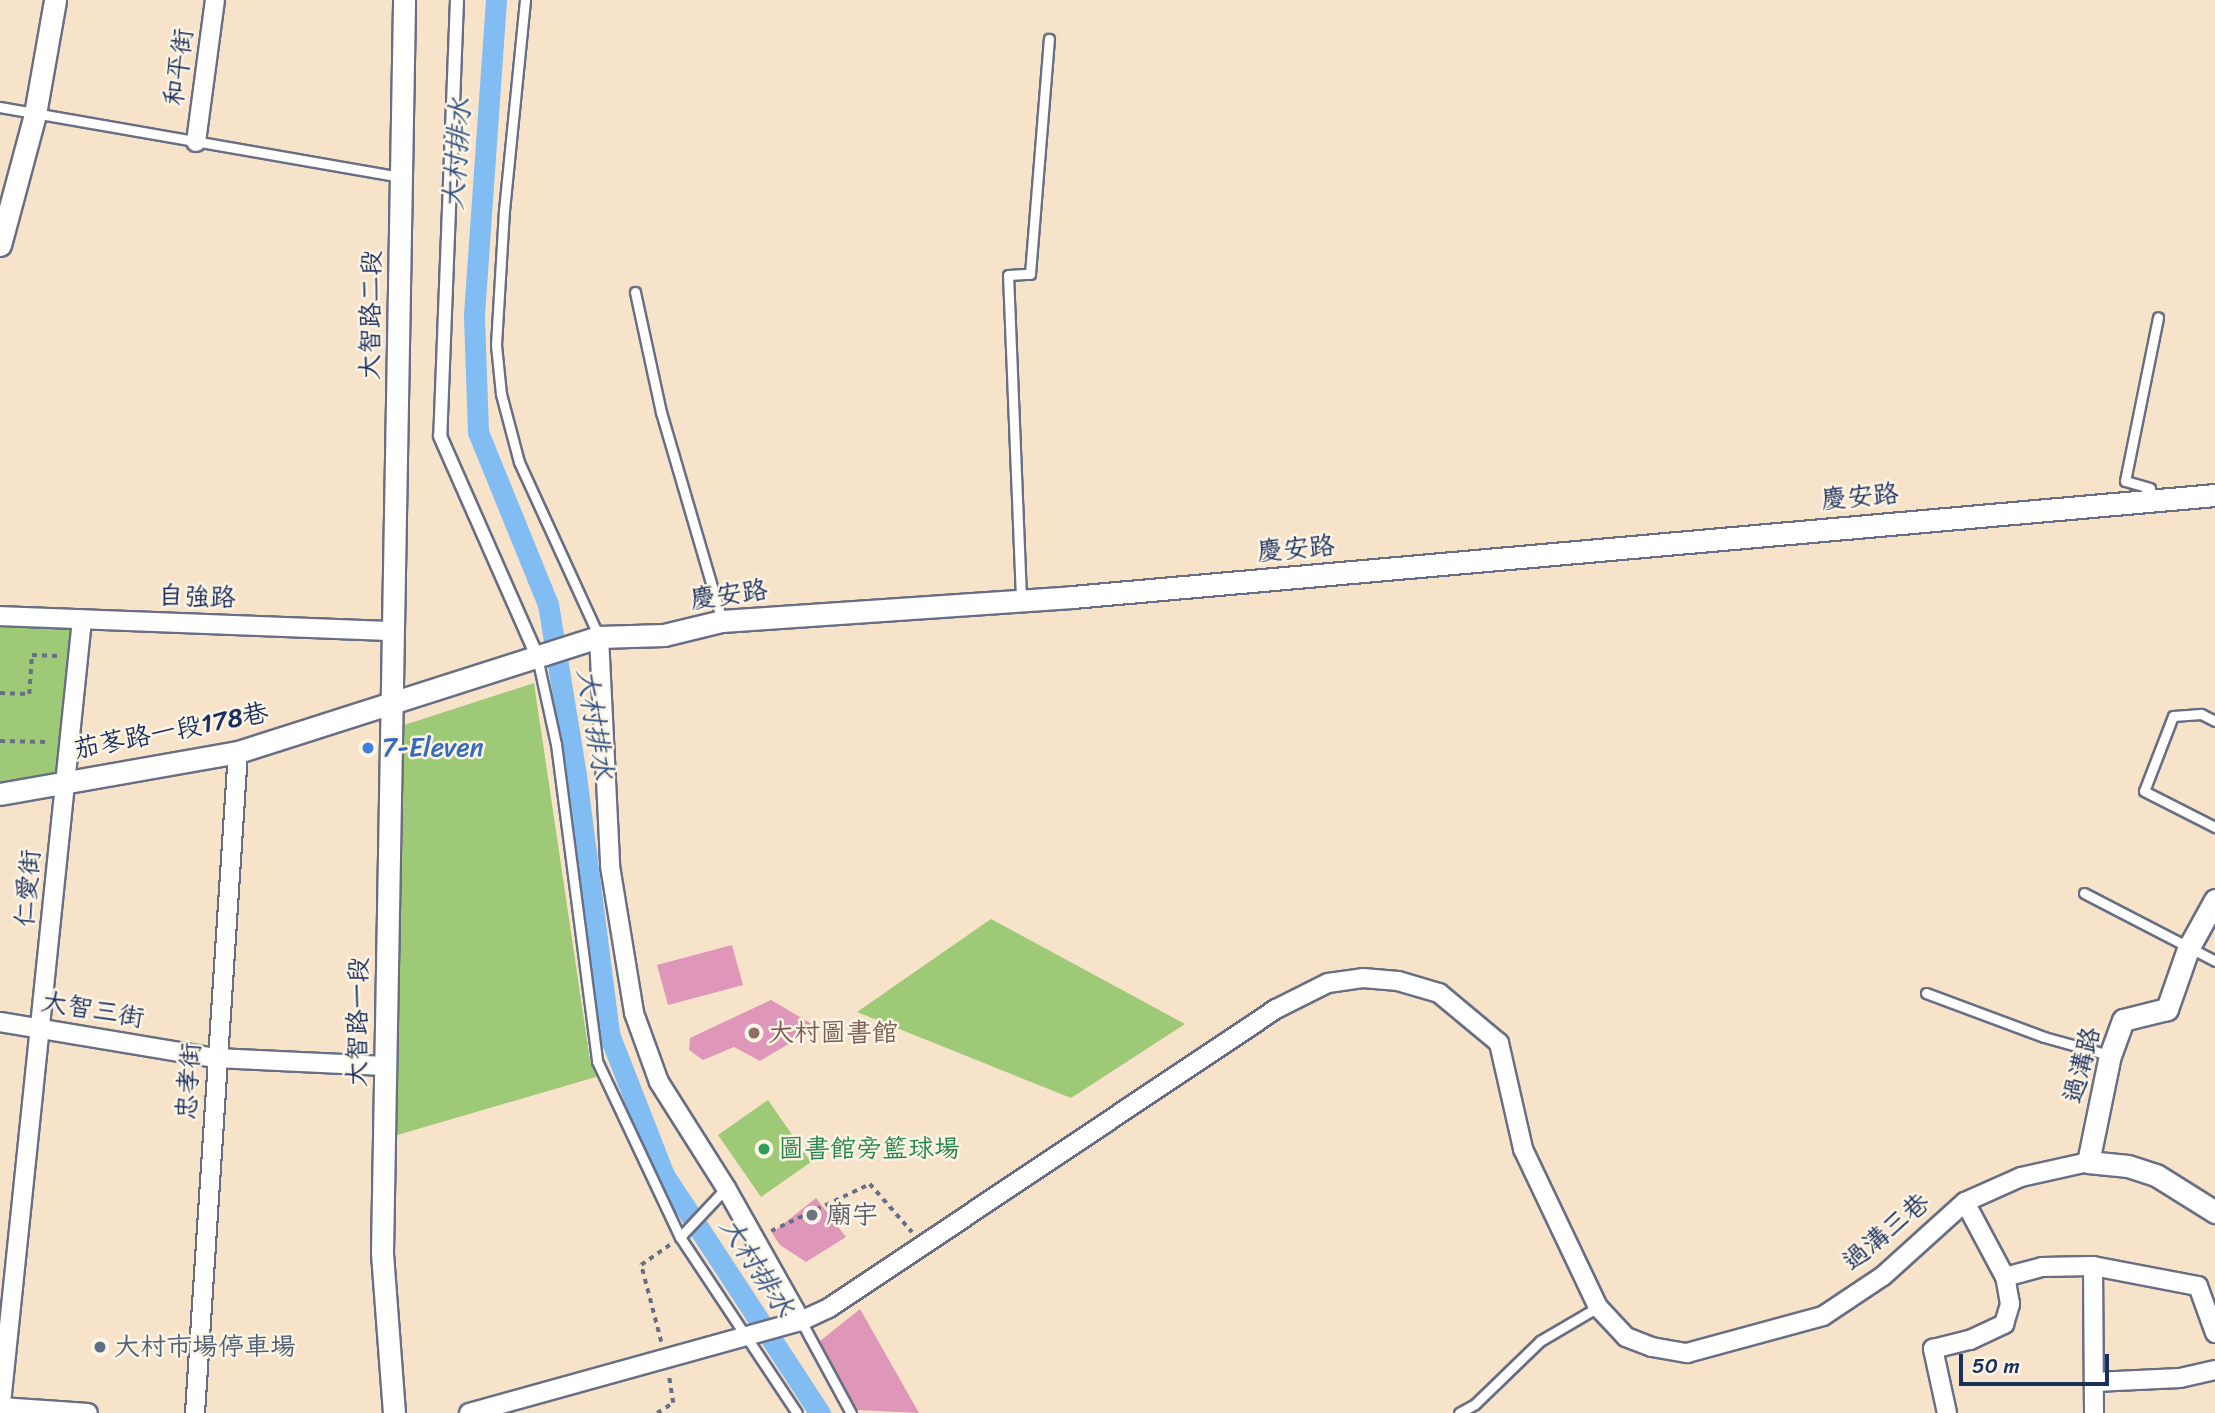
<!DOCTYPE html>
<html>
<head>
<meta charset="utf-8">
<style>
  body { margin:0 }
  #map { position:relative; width:2215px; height:1413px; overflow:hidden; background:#f7e3ca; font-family:Sriracha,"LXGW WenKai TC",sans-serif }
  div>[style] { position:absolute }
  .green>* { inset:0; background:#9eca77 }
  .canal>* { height:21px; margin:-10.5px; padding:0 10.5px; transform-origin:10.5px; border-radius:10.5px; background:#81bcf3 }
  .building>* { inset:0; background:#de96b9 }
  .path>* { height:3.5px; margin-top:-1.75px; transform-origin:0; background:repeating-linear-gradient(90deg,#686e84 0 5px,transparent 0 10px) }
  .roads { filter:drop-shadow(2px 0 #686e84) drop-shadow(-2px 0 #686e84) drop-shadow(0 2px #686e84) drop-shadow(0 -2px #686e84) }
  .service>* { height:9px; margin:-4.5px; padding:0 4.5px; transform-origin:4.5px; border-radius:4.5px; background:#fff }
  .pedestrian>* { height:12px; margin:-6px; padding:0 6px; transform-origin:6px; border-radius:6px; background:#fff }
  .minor>* { height:18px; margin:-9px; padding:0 9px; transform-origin:9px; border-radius:9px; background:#fff }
  .tertiary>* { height:21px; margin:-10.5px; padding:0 10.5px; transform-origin:10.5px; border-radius:10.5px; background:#fff }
  .dots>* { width:19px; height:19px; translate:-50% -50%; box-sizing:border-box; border:4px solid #fcf5e5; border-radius:50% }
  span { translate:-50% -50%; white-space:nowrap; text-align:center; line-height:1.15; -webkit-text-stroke:5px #fcf5e5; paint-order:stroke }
  .street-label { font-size:26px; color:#1b2f5e }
  .shop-label { font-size:26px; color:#366cbe }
  .left { translate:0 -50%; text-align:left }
  .education-label { font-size:26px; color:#785e54 }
  .leisure-label { font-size:26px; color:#27864d }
  .worship-label { font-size:26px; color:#5b616d }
  .service-label { font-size:26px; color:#4e5e75 }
  .water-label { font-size:28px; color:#345283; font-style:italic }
  .scale { position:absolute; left:1959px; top:1354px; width:150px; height:32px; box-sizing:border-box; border:4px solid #1b2f5e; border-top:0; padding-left:9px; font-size:21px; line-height:24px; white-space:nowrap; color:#1b2f5e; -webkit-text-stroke:5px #fcf5e5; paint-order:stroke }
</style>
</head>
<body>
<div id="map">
  <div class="green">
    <div style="clip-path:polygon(0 616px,82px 619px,64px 781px,0 788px)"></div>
    <div style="clip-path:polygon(534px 683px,590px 1060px,599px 1076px,394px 1136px,401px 726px)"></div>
    <div style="clip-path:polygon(991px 919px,1185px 1024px,1071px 1098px,857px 1012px)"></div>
    <div style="clip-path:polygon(768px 1100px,811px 1162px,761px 1197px,718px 1135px)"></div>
  </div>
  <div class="canal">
    <div style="left:496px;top:0;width:318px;rotate:94deg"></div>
    <div style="left:474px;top:317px;width:115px;rotate:88deg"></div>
    <div style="left:478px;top:432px;width:186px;rotate:67.9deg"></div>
    <div style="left:548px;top:604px;width:173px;rotate:80.7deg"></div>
    <div style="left:576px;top:775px;width:261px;rotate:82.7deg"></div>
    <div style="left:609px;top:1034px;width:151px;rotate:68.7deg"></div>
    <div style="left:664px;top:1175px;width:285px;rotate:56.8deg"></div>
  </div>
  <div class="building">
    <div style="clip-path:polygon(732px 945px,743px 985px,668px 1005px,657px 965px)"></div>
    <div style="clip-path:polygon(771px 1000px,817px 1027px,760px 1061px,734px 1047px,703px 1060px,689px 1050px,690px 1038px)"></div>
    <div style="clip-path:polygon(816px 1198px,846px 1237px,806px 1262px,780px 1245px,772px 1233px)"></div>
    <div style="clip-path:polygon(860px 1309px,919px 1413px,857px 1410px,820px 1341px)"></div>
  </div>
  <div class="path">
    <div style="left:0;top:693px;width:29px;rotate:2deg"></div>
    <div style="left:29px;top:694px;width:39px;rotate:-86deg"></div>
    <div style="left:32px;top:655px;width:27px;rotate:2deg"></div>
    <div style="left:0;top:741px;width:50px;rotate:1.1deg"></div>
    <div style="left:771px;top:1231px;width:110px;rotate:-25.4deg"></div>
    <div style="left:870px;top:1184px;width:64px;rotate:48.8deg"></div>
    <div style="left:661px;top:1342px;width:80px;rotate:-104.6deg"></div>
    <div style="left:641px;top:1265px;width:35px;rotate:-35deg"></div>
    <div style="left:657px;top:1413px;width:19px;rotate:-32deg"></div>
    <div style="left:673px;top:1403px;width:26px;rotate:-99deg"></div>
  </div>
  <div class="roads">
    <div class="service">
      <div style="left:525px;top:0;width:211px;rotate:95.7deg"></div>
      <div style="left:504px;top:210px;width:135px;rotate:93.4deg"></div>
      <div style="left:496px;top:345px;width:49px;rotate:84.2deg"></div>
      <div style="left:501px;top:394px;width:70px;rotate:75.2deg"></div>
      <div style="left:519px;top:462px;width:192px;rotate:65.4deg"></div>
      <div style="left:0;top:107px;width:406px;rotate:9.9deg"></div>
      <div style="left:635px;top:292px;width:123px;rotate:77.8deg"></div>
      <div style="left:661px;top:412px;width:218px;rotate:73.7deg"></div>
      <div style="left:2144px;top:500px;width:13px;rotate:-63deg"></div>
      <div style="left:2150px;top:488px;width:26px;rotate:-164deg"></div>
      <div style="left:2125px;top:481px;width:167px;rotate:-78.6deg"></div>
      <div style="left:1021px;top:598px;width:323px;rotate:-92.3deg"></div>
      <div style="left:1008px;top:275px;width:22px;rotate:-3deg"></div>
      <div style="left:1030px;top:274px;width:236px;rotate:-85.4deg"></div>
      <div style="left:537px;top:657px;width:89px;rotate:77.7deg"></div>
      <div style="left:556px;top:744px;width:320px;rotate:82.6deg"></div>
      <div style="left:597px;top:1061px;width:195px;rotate:64.8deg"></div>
      <div style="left:680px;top:1237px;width:211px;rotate:56.4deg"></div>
      <div style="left:2215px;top:721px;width:16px;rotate:-153deg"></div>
      <div style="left:2201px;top:714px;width:28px;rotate:176deg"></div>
      <div style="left:2173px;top:716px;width:80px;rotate:111.1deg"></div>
      <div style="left:2144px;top:791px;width:80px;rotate:26.9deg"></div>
      <div style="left:2084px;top:893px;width:148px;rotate:27.4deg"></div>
      <div style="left:1926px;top:993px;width:126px;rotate:20.4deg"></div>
      <div style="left:2044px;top:1037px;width:67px;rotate:15.5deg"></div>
      <div style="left:680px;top:1237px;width:67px;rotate:-46.8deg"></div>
      <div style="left:801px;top:1321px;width:105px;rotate:61.5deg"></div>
      <div style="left:1459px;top:1413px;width:18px;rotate:-29deg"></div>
      <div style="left:1475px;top:1404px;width:91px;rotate:-44.1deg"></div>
      <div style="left:1540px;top:1341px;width:67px;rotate:-30.4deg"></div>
    </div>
    <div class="pedestrian">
      <div style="left:457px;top:0;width:436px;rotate:92.2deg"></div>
      <div style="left:440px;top:436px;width:240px;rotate:66.2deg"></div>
    </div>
    <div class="minor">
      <div style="left:196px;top:142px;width:143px;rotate:-82.4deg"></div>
      <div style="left:0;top:616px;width:393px;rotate:2.2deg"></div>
      <div style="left:599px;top:637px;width:229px;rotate:87.2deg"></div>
      <div style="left:610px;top:866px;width:149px;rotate:80.7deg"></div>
      <div style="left:634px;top:1013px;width:73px;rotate:70.1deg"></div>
      <div style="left:659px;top:1082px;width:125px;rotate:57.7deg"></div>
      <div style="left:726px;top:1188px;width:153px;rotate:60.6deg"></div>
      <div style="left:801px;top:1321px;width:31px;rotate:-25deg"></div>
      <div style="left:829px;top:1308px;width:538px;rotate:-33.78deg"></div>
      <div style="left:1276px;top:1009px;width:58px;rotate:-26.6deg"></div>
      <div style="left:1328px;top:983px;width:35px;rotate:-8deg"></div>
      <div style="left:1363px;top:978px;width:35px;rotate:5deg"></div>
      <div style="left:1398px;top:981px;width:43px;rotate:16.3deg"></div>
      <div style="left:1439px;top:993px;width:78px;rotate:39.8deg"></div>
      <div style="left:1499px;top:1043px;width:109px;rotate:77.2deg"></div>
      <div style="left:1523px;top:1149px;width:175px;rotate:64.6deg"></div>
      <div style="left:1598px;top:1307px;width:41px;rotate:47deg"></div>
      <div style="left:1626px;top:1337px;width:28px;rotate:21deg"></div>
      <div style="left:1652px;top:1347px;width:36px;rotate:10deg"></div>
      <div style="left:1687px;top:1353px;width:141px;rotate:-15.2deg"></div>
      <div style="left:1823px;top:1316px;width:72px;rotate:-33.7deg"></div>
      <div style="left:1883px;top:1276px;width:110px;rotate:-42.1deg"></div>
      <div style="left:1965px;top:1202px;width:61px;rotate:-24.1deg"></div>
      <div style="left:2021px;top:1177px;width:69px;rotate:-12.6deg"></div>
      <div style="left:0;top:1022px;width:219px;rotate:9.5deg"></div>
      <div style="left:216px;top:1058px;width:169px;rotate:2.7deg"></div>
      <div style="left:2093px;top:1266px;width:147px;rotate:89.6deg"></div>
      <div style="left:2005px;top:1277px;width:38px;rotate:-15deg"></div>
      <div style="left:2042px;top:1267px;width:51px;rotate:-1.1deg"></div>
      <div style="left:2093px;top:1266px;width:107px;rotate:10.8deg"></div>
      <div style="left:2198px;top:1286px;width:50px;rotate:70.1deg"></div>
      <div style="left:2095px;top:1382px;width:85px;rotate:-2.7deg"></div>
      <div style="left:2180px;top:1378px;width:36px;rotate:-13deg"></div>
      <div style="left:1px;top:1407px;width:87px;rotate:3.9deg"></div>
      <div style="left:0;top:1413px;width:798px;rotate:-84.1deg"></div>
      <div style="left:195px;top:1413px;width:662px;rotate:-86.28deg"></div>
      <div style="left:469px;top:1413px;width:345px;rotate:-15.5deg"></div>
      <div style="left:1947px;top:1413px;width:66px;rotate:-102.3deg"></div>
      <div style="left:1933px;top:1349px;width:38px;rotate:-14deg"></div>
      <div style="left:1970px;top:1340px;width:38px;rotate:-25deg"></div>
      <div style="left:2004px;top:1324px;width:21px;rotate:-73deg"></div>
      <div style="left:2010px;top:1304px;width:27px;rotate:-100deg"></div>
      <div style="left:2005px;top:1277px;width:85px;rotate:-118.1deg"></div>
    </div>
    <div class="tertiary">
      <div style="left:0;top:245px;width:136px;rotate:-75deg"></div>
      <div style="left:35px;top:114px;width:116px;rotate:-80deg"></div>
      <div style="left:0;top:794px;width:242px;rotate:-10deg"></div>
      <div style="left:238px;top:752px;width:379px;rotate:-17.7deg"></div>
      <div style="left:599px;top:637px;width:65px;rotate:-1.8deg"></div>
      <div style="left:664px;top:635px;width:60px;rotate:-13.6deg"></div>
      <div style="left:722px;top:621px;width:351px;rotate:-3.9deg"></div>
      <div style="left:1072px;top:597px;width:1148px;rotate:-5.1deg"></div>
      <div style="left:2215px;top:900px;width:56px;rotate:118.9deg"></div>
      <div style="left:2188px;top:949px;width:64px;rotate:109.3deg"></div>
      <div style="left:2167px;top:1009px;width:45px;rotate:166deg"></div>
      <div style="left:2123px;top:1020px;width:37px;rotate:110deg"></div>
      <div style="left:2110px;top:1055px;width:109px;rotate:101.6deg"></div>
      <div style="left:2088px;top:1162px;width:40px;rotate:5.7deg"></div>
      <div style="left:2128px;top:1166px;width:29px;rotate:18deg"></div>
      <div style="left:2156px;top:1175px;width:70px;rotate:32.1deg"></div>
      <div style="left:394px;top:1413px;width:161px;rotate:-94.3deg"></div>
      <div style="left:382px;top:1252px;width:1252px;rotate:-88.99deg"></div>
    </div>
  </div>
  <div class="dots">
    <div style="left:368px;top:748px;background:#3f7fe0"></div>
    <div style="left:754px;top:1033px;background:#8d6e63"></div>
    <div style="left:764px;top:1149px;background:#2e9e5b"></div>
    <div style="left:812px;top:1215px;background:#6b7280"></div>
    <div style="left:100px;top:1347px;background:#5c6f8a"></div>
  </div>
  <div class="street-label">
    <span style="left:179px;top:67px;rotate:-82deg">和平街</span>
    <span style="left:371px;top:315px;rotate:-89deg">大智路二段</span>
    <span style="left:1860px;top:497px;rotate:-5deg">慶安路</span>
    <span style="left:1296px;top:549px;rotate:-5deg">慶安路</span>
    <span style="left:729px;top:595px;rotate:-8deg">慶安路</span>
    <span style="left:197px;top:597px;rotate:2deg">自強路</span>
    <span style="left:171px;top:731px;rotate:-11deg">茄苳路一段178巷</span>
    <span style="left:28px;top:888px;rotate:-85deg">仁愛街</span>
    <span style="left:93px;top:1010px;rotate:10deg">大智三街</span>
    <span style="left:358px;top:1022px;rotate:-89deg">大智路一段</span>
    <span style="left:2082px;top:1065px;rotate:-75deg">過溝路</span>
    <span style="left:189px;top:1081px;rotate:-86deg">忠孝街</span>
    <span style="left:1886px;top:1232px;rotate:-40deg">過溝三巷</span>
  </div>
  <div class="shop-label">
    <span class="left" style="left:382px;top:748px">7-Eleven</span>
  </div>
  <div class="education-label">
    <span class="left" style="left:768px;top:1033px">大村圖書館</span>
  </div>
  <div class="leisure-label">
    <span class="left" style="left:778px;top:1149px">圖書館旁籃球場</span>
  </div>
  <div class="worship-label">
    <span class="left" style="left:826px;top:1215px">廟宇</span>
  </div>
  <div class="service-label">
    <span class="left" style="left:114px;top:1347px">大村市場停車場</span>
  </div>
  <div class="water-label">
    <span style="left:457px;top:154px;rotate:-86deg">大村排水</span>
    <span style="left:595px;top:724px;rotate:81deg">大村排水</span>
    <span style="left:757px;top:1267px;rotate:57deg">大村排水</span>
  </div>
  <div class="scale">50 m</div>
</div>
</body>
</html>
